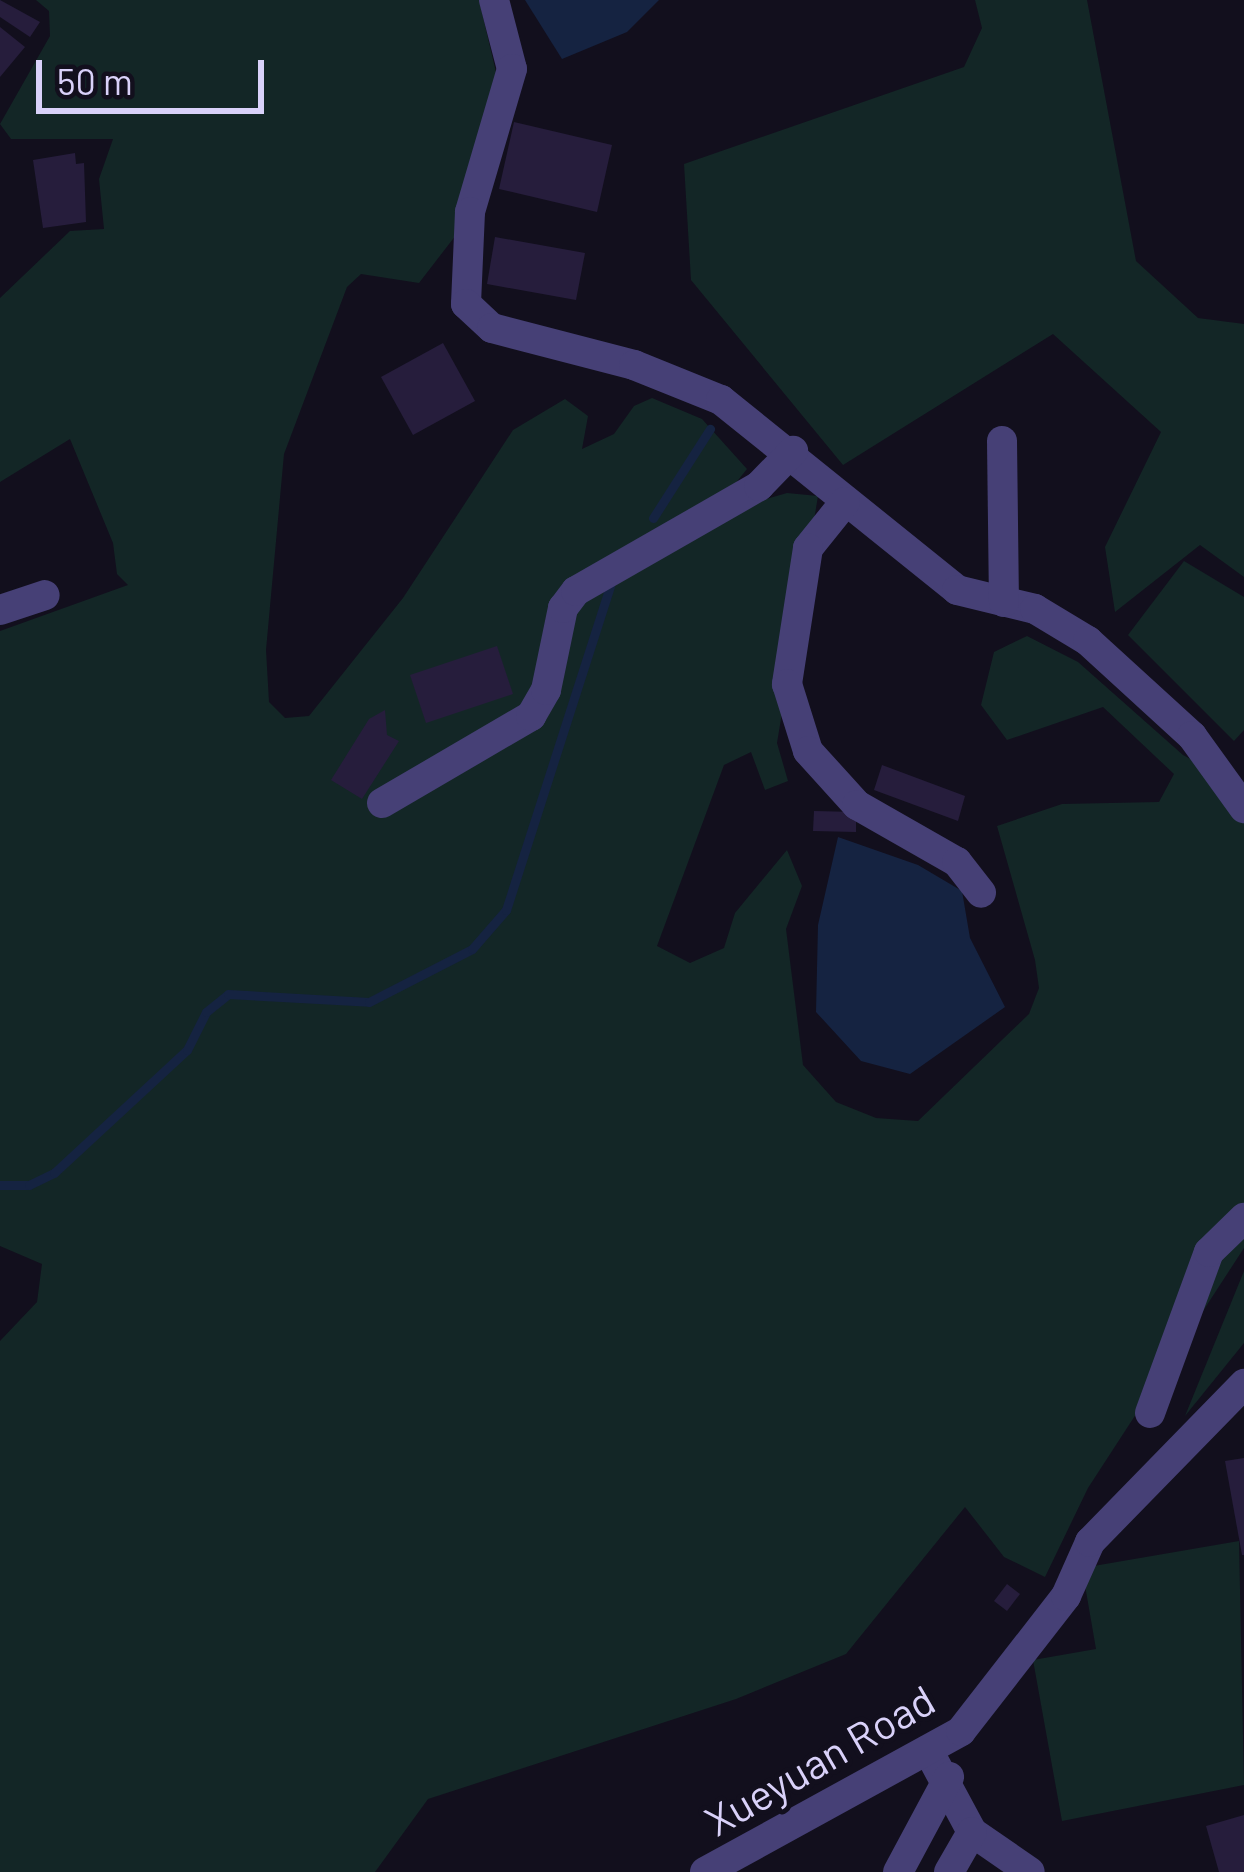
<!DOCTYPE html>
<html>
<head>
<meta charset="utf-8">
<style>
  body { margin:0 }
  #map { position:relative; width:1244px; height:1872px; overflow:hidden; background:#120f1d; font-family:Barlow,sans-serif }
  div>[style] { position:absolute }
  .green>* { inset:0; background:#132626 }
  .water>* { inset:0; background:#152341 }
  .stream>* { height:9px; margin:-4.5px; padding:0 4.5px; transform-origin:4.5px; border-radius:4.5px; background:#152341 }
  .building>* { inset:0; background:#261d3c }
  .minor>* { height:30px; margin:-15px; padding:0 15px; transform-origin:15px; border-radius:15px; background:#464076 }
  span { translate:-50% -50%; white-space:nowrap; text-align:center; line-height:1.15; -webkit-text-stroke:10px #120f1d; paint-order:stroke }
  .street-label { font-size:42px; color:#d9d1f9 }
  .scale { position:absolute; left:36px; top:60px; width:228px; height:54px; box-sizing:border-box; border:6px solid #d9d1f9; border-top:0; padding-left:15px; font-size:36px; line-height:42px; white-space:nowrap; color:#d9d1f9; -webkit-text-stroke:9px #120f1d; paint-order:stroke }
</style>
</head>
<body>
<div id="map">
  <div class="green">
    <div style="clip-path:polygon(36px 0,479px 0,499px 85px,456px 235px,419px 283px,361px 274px,347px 287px,284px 454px,266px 650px,269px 702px,285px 718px,309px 716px,403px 598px,513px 430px,565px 399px,588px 416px,582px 449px,614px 434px,634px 406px,652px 398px,702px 419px,747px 469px,710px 515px,787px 493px,818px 496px,777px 743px,788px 781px,765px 790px,751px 752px,724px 765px,657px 946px,690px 963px,724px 948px,735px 913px,787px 850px,802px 886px,786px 929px,803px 1065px,836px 1102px,876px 1118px,918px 1121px,1029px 1014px,1039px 988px,1035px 960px,997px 826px,1062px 804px,1159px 802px,1174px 774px,1103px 707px,1007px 740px,981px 705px,994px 652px,1027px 636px,1078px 662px,1183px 755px,1244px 788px,1244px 1248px,1088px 1488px,1045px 1577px,1004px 1557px,965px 1507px,846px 1654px,736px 1699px,428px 1799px,375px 1872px,0 1872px,0 1341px,37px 1302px,42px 1264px,0 1246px,0 631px,128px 585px,117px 574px,113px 543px,70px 439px,0 482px,0 298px,70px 231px,104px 229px,99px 179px,113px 139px,11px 139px,0 124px,50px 36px,49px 11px)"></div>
    <div style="clip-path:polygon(975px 0,1087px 0,1136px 261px,1198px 318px,1244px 324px,1244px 577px,1200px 545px,1115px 612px,1105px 547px,1161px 432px,1053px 334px,843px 465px,691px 280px,684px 164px,964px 67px,982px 28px)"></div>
    <div style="clip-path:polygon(1184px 561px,1244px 597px,1244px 730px,1234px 741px,1128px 635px)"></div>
    <div style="clip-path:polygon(1244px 1271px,1244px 1343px,1185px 1416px)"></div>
    <div style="clip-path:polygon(1239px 1541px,1244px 1785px,1062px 1821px,1033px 1660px,1096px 1649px,1082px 1568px)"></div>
  </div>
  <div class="water">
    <div style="clip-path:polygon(525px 0,659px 0,627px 32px,562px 59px)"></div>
    <div style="clip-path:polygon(838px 837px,918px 865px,962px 891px,970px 938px,1005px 1007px,910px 1074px,861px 1061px,816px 1012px,818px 925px)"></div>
  </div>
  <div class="stream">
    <div style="left:653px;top:518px;width:106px;rotate:-57.4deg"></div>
    <div style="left:0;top:1185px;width:29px"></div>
    <div style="left:29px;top:1185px;width:28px;rotate:-26deg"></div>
    <div style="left:54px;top:1173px;width:181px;rotate:-42.8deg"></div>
    <div style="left:187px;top:1050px;width:42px;rotate:-63.4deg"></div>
    <div style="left:206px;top:1012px;width:28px;rotate:-39deg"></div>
    <div style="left:228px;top:994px;width:141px;rotate:3.2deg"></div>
    <div style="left:369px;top:1002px;width:116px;rotate:-27.2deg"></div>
    <div style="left:472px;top:949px;width:52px;rotate:-48.9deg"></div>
    <div style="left:506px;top:910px;width:340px;rotate:-72.2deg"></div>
  </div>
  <div class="building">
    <div style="clip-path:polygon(0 0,40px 22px,30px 37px,0 17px)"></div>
    <div style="clip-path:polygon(0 27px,25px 47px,0 77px)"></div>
    <div style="clip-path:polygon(514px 122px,612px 145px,597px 212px,499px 189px)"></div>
    <div style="clip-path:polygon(75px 153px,76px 164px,84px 163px,86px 222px,43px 228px,33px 160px)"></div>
    <div style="clip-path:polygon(495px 237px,585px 253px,576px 300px,487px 284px)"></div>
    <div style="clip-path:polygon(443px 343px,475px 401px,413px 435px,381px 377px)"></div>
    <div style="clip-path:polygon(497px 646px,513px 694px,426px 723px,410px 675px)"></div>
    <div style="clip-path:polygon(385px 710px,387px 735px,399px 741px,362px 799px,331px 780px,369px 719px)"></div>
    <div style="clip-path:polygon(882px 765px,965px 796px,958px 821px,874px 790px)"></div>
    <div style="clip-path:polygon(814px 811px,856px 812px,856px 832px,813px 831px)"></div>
    <div style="clip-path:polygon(1244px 1458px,1244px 1555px,1242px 1555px,1225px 1461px)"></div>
    <div style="clip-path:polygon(1007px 1584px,1020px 1594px,1007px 1611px,994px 1601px)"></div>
    <div style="clip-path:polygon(1244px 1815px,1244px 1872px,1219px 1872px,1206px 1826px)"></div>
  </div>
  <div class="minor">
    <div style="left:494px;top:0;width:71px;rotate:75.4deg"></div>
    <div style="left:512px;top:69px;width:149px;rotate:106.4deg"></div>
    <div style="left:470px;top:212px;width:92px;rotate:92.5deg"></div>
    <div style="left:466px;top:304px;width:35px;rotate:43deg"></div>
    <div style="left:492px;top:328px;width:147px;rotate:14.6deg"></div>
    <div style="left:634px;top:365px;width:94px;rotate:21.9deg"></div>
    <div style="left:721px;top:400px;width:303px;rotate:38.8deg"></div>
    <div style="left:957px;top:590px;width:80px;rotate:13.7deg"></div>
    <div style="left:1035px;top:609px;width:62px;rotate:31.1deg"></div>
    <div style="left:1088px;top:641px;width:141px;rotate:42.4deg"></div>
    <div style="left:1192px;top:736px;width:89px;rotate:54.2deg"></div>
    <div style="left:1002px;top:441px;width:161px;rotate:89.3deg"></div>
    <div style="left:845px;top:502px;width:59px;rotate:128.8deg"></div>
    <div style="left:808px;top:548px;width:138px;rotate:98.8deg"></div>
    <div style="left:787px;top:684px;width:70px;rotate:72.6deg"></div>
    <div style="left:808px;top:751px;width:73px;rotate:47.8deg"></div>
    <div style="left:857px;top:805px;width:115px;rotate:29.7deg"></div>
    <div style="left:957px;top:862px;width:39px;rotate:52deg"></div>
    <div style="left:0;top:610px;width:47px;rotate:-18.4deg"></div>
    <div style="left:382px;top:803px;width:173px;rotate:-30.3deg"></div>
    <div style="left:531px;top:716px;width:30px;rotate:-60deg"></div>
    <div style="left:546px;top:690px;width:84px;rotate:-78.3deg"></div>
    <div style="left:563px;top:608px;width:21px;rotate:-53deg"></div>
    <div style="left:576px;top:591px;width:211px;rotate:-29.8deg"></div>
    <div style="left:759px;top:486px;width:49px;rotate:-45.8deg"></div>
    <div style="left:1150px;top:1413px;width:171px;rotate:-69.9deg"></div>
    <div style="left:1209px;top:1252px;width:49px;rotate:-44.2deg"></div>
    <div style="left:928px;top:1750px;width:93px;rotate:61.8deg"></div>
    <div style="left:972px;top:1832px;width:70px;rotate:34.6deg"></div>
    <div style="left:705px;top:1872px;width:292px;rotate:-28.8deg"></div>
    <div style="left:961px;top:1731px;width:171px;rotate:-52.1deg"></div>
    <div style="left:1066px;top:1596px;width:59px;rotate:-66deg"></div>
    <div style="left:1090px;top:1542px;width:221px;rotate:-45.7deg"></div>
    <div style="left:898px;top:1872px;width:108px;rotate:-61.8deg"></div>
    <div style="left:949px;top:1872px;width:46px;rotate:-60.1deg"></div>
  </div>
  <div class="street-label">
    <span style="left:819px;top:1759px;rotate:-30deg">Xueyuan Road</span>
  </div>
  <div class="scale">50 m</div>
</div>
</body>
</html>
